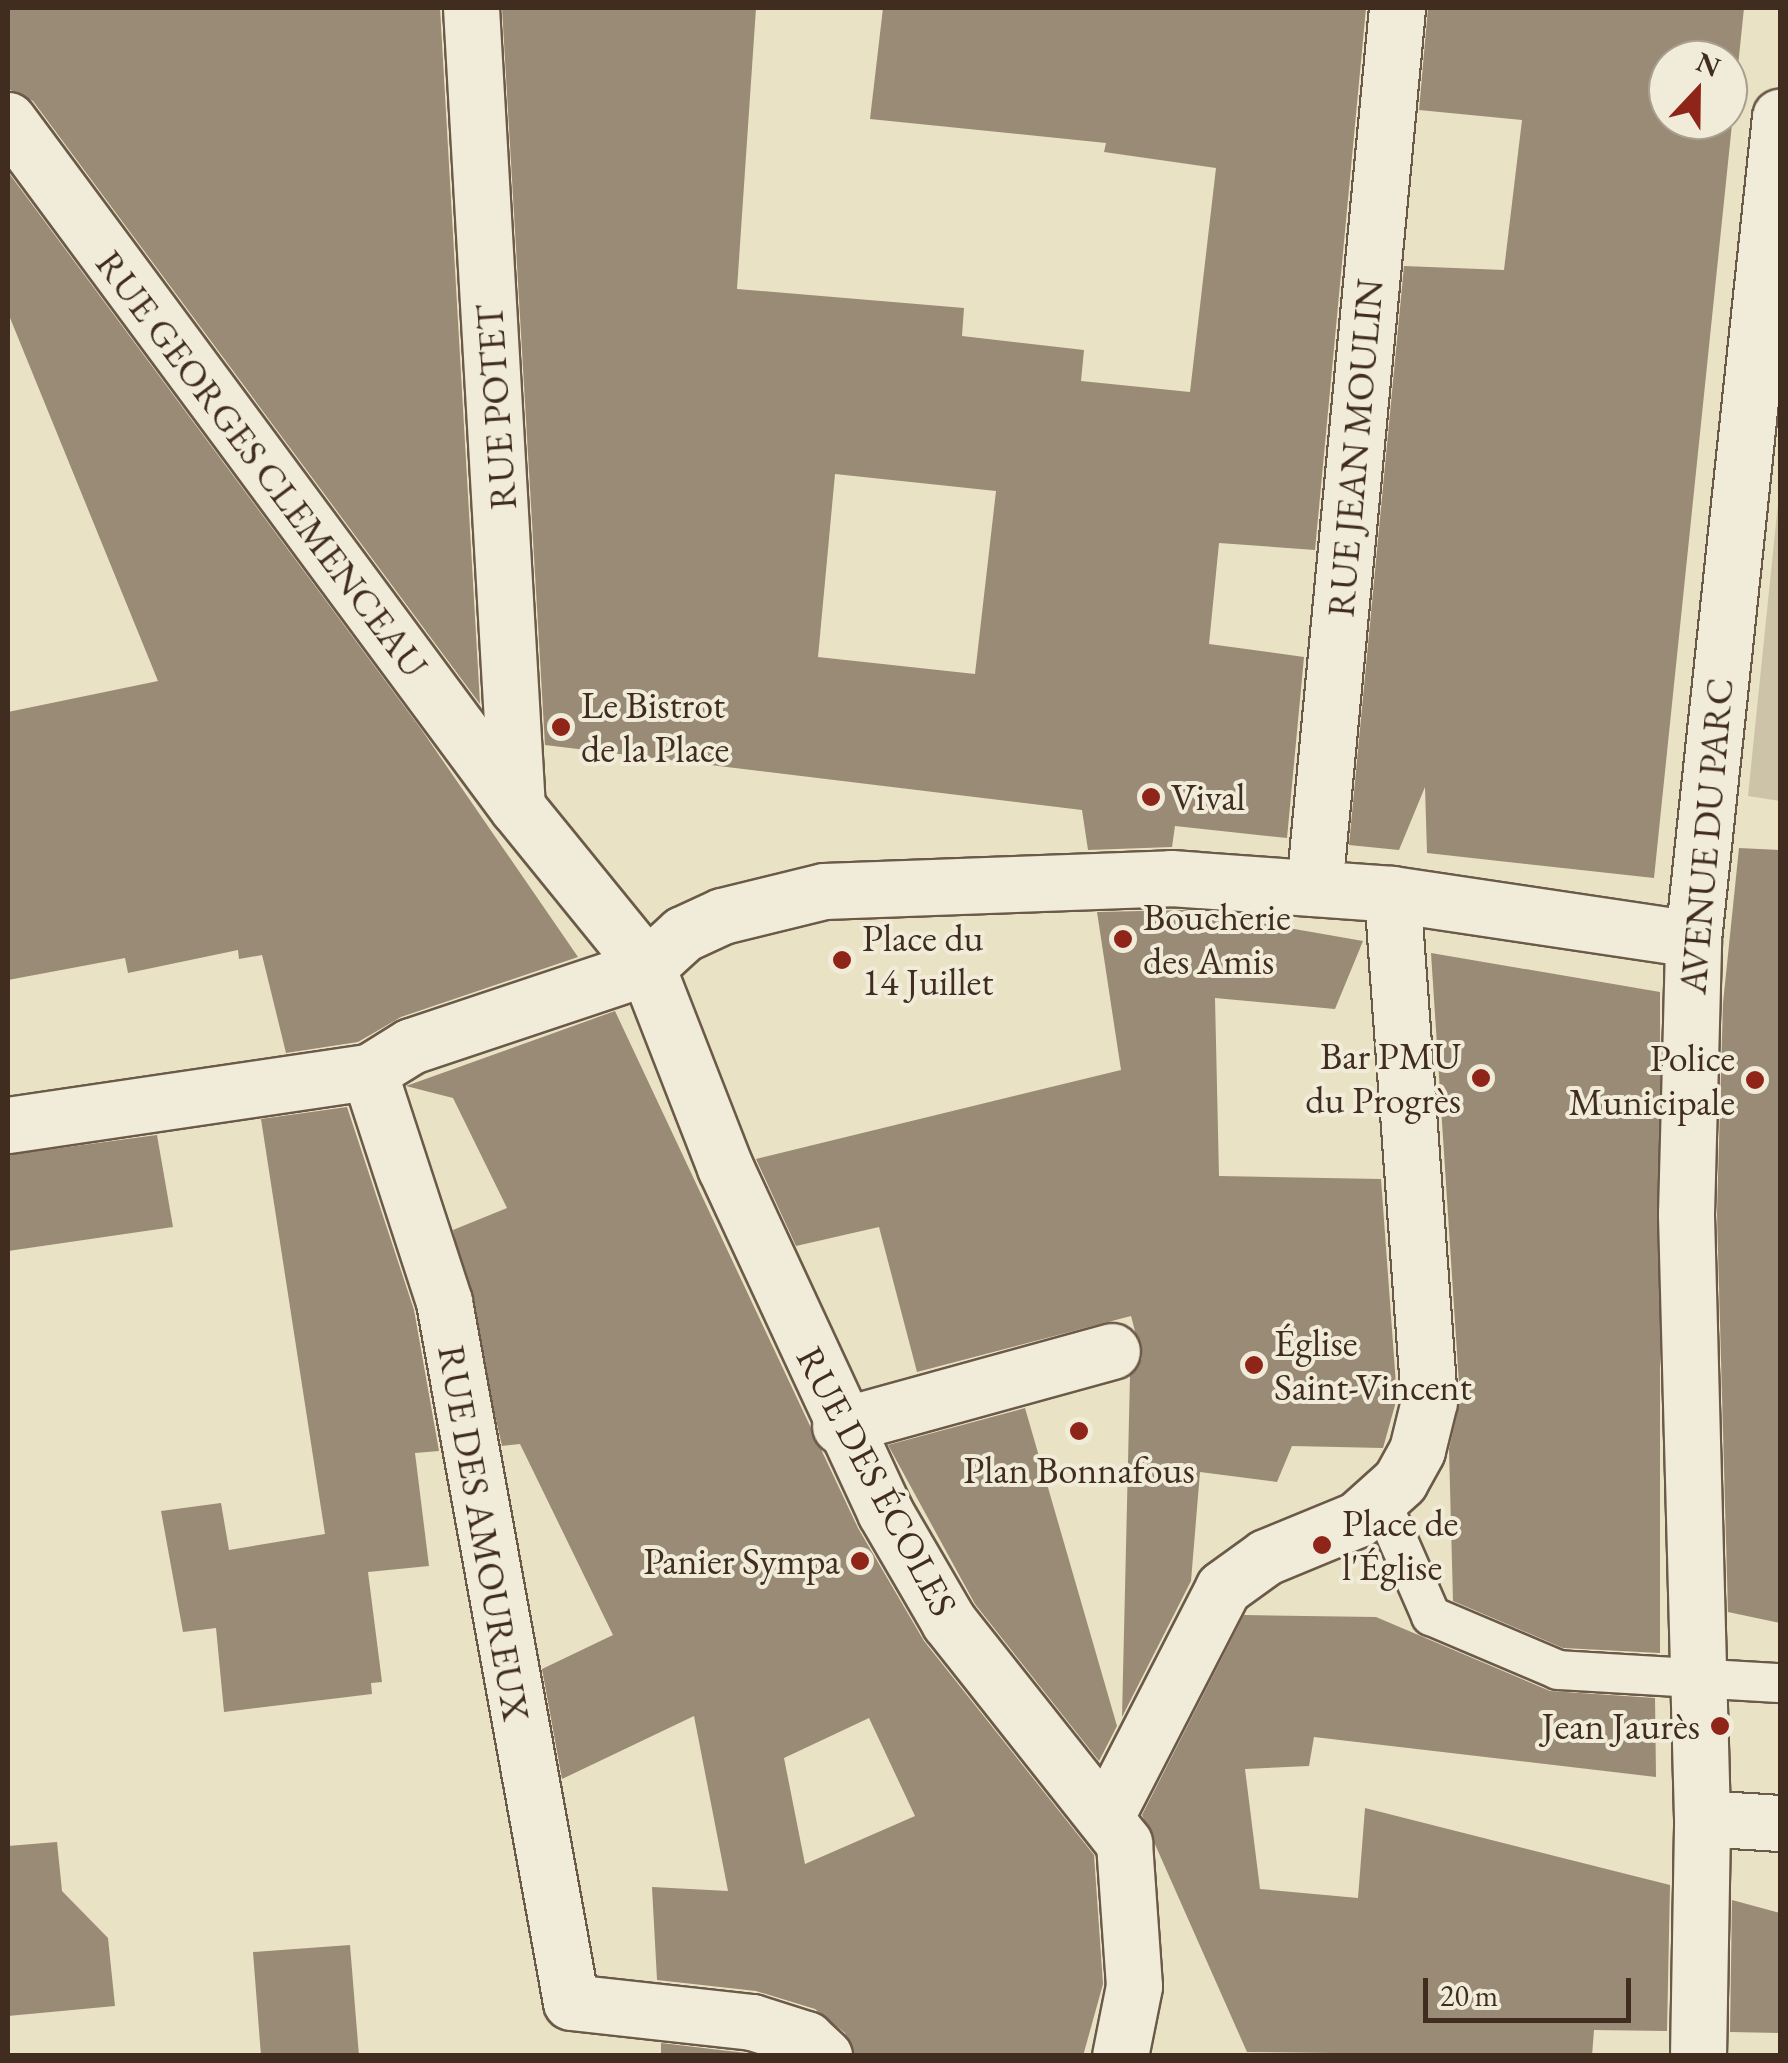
<!DOCTYPE html>
<html>
<head>
<meta charset="utf-8">
<style>
  body { margin:0 }
  #map { position:relative; width:1788px; height:2063px; overflow:hidden; background:#eae2c4; font-family:"EB Garamond",serif }
  div>[style] { position:absolute }
  .green>* { inset:0; background:#cdc3a8 }
  .building>* { inset:0; background:#998b75 }
  .roads { filter:drop-shadow(2px 0 #6b5a48) drop-shadow(-2px 0 #6b5a48) drop-shadow(0 2px #6b5a48) drop-shadow(0 -2px #6b5a48) }
  .lane>* { height:38px; margin:-19px; padding:0 19px; transform-origin:19px; border-radius:19px; background:#f1ecd9 }
  .street>* { height:55px; margin:-27.5px; padding:0 27.5px; transform-origin:27.5px; border-radius:27.5px; background:#f1ecd9 }
  .secondary>* { height:55px; margin:-27.5px; padding:0 27.5px; transform-origin:27.5px; border-radius:27.5px; background:#f1ecd9 }
  .dots>* { width:28px; height:28px; translate:-50% -50%; box-sizing:border-box; border:5px solid #f1ecd9; border-radius:50% }
  span { translate:-50% -50%; white-space:nowrap; text-align:center; line-height:1.15; -webkit-text-stroke:8px #f1ecd9; paint-order:stroke }
  .street-label { font-size:38px; color:#412d1f }
  .poi-label { font-size:38px; color:#412d1f }
  .left { translate:0 -50%; text-align:left }
  .right { translate:-100% -50%; text-align:right }
  .frame { position:absolute; inset:0; border:10px solid #412d1f; pointer-events:none }
  .north { position:absolute; left:1648px; top:40px; width:100px; height:100px; box-sizing:border-box; background:#f1ecd9; border:2px solid #aba08f; border-radius:50%; rotate:22deg; font-size:28px; font-weight:700; line-height:40px; text-align:center; color:#412d1f }
  .north::after { content:''; display:block; margin:auto; width:35px; height:45px; background:#8f2418; clip-path:polygon(50% 0,100% 100%,50% 72%,0 100%) }
  .scale { position:absolute; left:1423px; top:1978px; width:208px; height:45px; box-sizing:border-box; border:5px solid #412d1f; border-top:0; padding-left:12px; font-size:30px; line-height:35px; white-space:nowrap; color:#412d1f; -webkit-text-stroke:8px #f1ecd9; paint-order:stroke }
</style>
</head>
<body>
<div id="map">
  <div class="green">
    <div style="clip-path:polygon(1780px 484px,1780px 801px,1748px 796px)"></div>
  </div>
  <div class="building">
    <div style="clip-path:polygon(8px 8px,440px 8px,480px 704px,33px 101px,8px 89px)"></div>
    <div style="clip-path:polygon(evenodd,502px 8px,756px 8px,737px 289px,964px 308px,962px 336px,1084px 350px,1081px 381px,1190px 392px,1216px 168px,1104px 152px,1106px 143px,870px 119px,883px 8px,1366px 8px,1315px 550px,1219px 543px,1209px 644px,1304px 657px,1287px 838px,1175px 826px,1172px 847px,1088px 850px,1082px 810px,545px 745px,502px 8px,835px 474px,996px 491px,975px 674px,818px 657px,835px 474px)"></div>
    <div style="clip-path:polygon(evenodd,1428px 8px,1744px 8px,1654px 878px,1427px 853px,1425px 787px,1399px 850px,1349px 845px,1404px 266px,1504px 270px,1522px 120px,1419px 110px,1428px 8px,1668px 60px,1728px 60px,1728px 120px,1668px 120px,1668px 60px)"></div>
    <div style="clip-path:polygon(8px 172px,421px 729px,578px 957px,401px 1017px,358px 1042px,286px 1053px,262px 955px,239px 959px,238px 950px,128px 973px,125px 958px,8px 980px,8px 712px,158px 681px,8px 313px)"></div>
    <div style="clip-path:polygon(1739px 848px,1780px 850px,1780px 1623px,1728px 1612px,1717px 1214px,1723px 1003px)"></div>
    <div style="clip-path:polygon(1186px 910px,1363px 941px,1335px 1009px,1215px 998px,1219px 1176px,1381px 1179px,1397px 1398px,1383px 1448px,1292px 1446px,1277px 1482px,1200px 1472px,1191px 1581px,1122px 1717px,1130px 1376px,1142px 1358px,1131px 1316px,917px 1372px,879px 1227px,796px 1246px,756px 1159px,1121px 1070px,1097px 912px)"></div>
    <div style="clip-path:polygon(1431px 953px,1660px 992px,1660px 1653px,1563px 1648px,1453px 1601px,1449px 1449px,1460px 1399px)"></div>
    <div style="clip-path:polygon(evenodd,615px 1011px,858px 1528px,924px 1641px,1094px 1855px,1103px 1984px,1083px 2056px,854px 2056px,845px 2033px,815px 2009px,756px 1991px,657px 1980px,652px 1887px,728px 1891px,694px 1716px,562px 1779px,542px 1669px,613px 1635px,520px 1444px,502px 1446px,453px 1230px,507px 1208px,453px 1098px,406px 1086px,615px 1011px,869px 1718px,915px 1816px,805px 1864px,784px 1758px,869px 1718px)"></div>
    <div style="clip-path:polygon(347px 1107px,414px 1310px,439px 1451px,415px 1453px,429px 1566px,368px 1572px,382px 1682px,371px 1683px,372px 1694px,224px 1712px,216px 1628px,183px 1632px,161px 1511px,221px 1503px,229px 1550px,325px 1534px,261px 1119px)"></div>
    <div style="clip-path:polygon(157px 1135px,173px 1227px,8px 1251px,8px 1155px)"></div>
    <div style="clip-path:polygon(1025px 1408px,1117px 1726px,1099px 1761px,975px 1604px,888px 1445px)"></div>
    <div style="clip-path:polygon(1244px 1615px,1376px 1617px,1550px 1691px,1655px 1698px,1656px 1777px,1314px 1737px,1309px 1766px,1245px 1769px,1260px 1889px,1358px 1898px,1365px 1808px,1670px 1885px,1667px 2031px,1594px 2030px,1592px 2056px,1247px 2052px,1142px 1815px)"></div>
    <div style="clip-path:polygon(57px 1842px,62px 1891px,108px 1938px,115px 2006px,8px 2016px,8px 1846px)"></div>
    <div style="clip-path:polygon(1732px 1900px,1780px 1913px,1780px 2033px,1730px 2032px)"></div>
    <div style="clip-path:polygon(350px 1945px,359px 2056px,261px 2056px,253px 1952px)"></div>
    <div style="clip-path:polygon(661px 2043px,746px 2053px,754px 2056px,661px 2056px)"></div>
  </div>
  <div class="roads">
    <div class="lane">
      <div style="left:1380px;top:1499px;width:128px;rotate:66.4deg"></div>
      <div style="left:1431px;top:1616px;width:138px;rotate:23deg"></div>
      <div style="left:1558px;top:1670px;width:222px;rotate:3.4deg"></div>
    </div>
    <div class="street">
      <div style="left:471px;top:8px;width:800px;rotate:86.71deg"></div>
      <div style="left:1314px;top:888px;width:884px;rotate:-84.61deg"></div>
      <div style="left:369px;top:1072px;width:242px;rotate:71.9deg"></div>
      <div style="left:444px;top:1302px;width:711px;rotate:79.72deg"></div>
      <div style="left:571px;top:2002px;width:182px;rotate:6.3deg"></div>
      <div style="left:752px;top:2022px;width:57px;rotate:17.5deg"></div>
      <div style="left:806px;top:2039px;width:25px;rotate:43deg"></div>
      <div style="left:8px;top:1125px;width:365px;rotate:-8.4deg"></div>
      <div style="left:369px;top:1072px;width:49px;rotate:-31.8deg"></div>
      <div style="left:411px;top:1046px;width:249px;rotate:-18.5deg"></div>
      <div style="left:647px;top:967px;width:49px;rotate:-42.5deg"></div>
      <div style="left:683px;top:934px;width:43px;rotate:-24.8deg"></div>
      <div style="left:722px;top:916px;width:105px;rotate:-13.8deg"></div>
      <div style="left:824px;top:891px;width:347px;rotate:-2.1deg"></div>
      <div style="left:1171px;top:878px;width:222px;rotate:4.1deg"></div>
      <div style="left:1392px;top:894px;width:304px;rotate:8.5deg"></div>
      <div style="left:840px;top:1426px;width:282px;rotate:-15.4deg"></div>
      <div style="left:1106px;top:1816px;width:256px;rotate:-62.8deg"></div>
      <div style="left:1223px;top:1588px;width:53px;rotate:-35.8deg"></div>
      <div style="left:1266px;top:1557px;width:100px;rotate:-22.4deg"></div>
      <div style="left:1358px;top:1519px;width:57px;rotate:-42.1deg"></div>
      <div style="left:1400px;top:1481px;width:35px;rotate:-61deg"></div>
      <div style="left:1417px;top:1450px;width:50px;rotate:-76.2deg"></div>
      <div style="left:1429px;top:1401px;width:508px;rotate:-94.17deg"></div>
      <div style="left:1702px;top:1818px;width:78px;rotate:3.7deg"></div>
    </div>
    <div class="secondary">
      <div style="left:8px;top:120px;width:855px;rotate:53.47deg"></div>
      <div style="left:517px;top:807px;width:206px;rotate:50.9deg"></div>
      <div style="left:647px;top:967px;width:215px;rotate:68.7deg"></div>
      <div style="left:725px;top:1167px;width:380px;rotate:65.1deg"></div>
      <div style="left:885px;top:1512px;width:127px;rotate:59.8deg"></div>
      <div style="left:949px;top:1622px;width:282px;rotate:51.6deg"></div>
      <div style="left:1124px;top:1843px;width:143px;rotate:86deg"></div>
      <div style="left:1134px;top:1986px;width:71px;rotate:101.3deg"></div>
      <div style="left:1698px;top:2056px;width:238px;rotate:-89deg"></div>
      <div style="left:1702px;top:1818px;width:604px;rotate:-91.52deg"></div>
      <div style="left:1686px;top:1214px;width:275px;rotate:-88.5deg"></div>
      <div style="left:1693px;top:939px;width:827px;rotate:-83.96deg"></div>
    </div>
  </div>
  <div class="dots">
    <div style="left:561px;top:727px;background:#8f2418"></div>
    <div style="left:1151px;top:797px;background:#8f2418"></div>
    <div style="left:1123px;top:939px;background:#8f2418"></div>
    <div style="left:842px;top:960px;background:#8f2418"></div>
    <div style="left:1481px;top:1078px;background:#8f2418"></div>
    <div style="left:1755px;top:1080px;background:#8f2418"></div>
    <div style="left:1254px;top:1365px;background:#8f2418"></div>
    <div style="left:1079px;top:1431px;background:#8f2418"></div>
    <div style="left:1322px;top:1545px;background:#8f2418"></div>
    <div style="left:860px;top:1561px;background:#8f2418"></div>
    <div style="left:1720px;top:1726px;background:#8f2418"></div>
  </div>
  <div class="street-label">
    <span style="left:496px;top:407px;rotate:-94deg">RUE POTET</span>
    <span style="left:1355px;top:448px;rotate:-85deg">RUE JEAN MOULIN</span>
    <span style="left:262px;top:464px;rotate:53deg">RUE GEORGES CLEMENCEAU</span>
    <span style="left:1706px;top:836px;rotate:-85deg">AVENUE DU PARC</span>
    <span style="left:877px;top:1481px;rotate:62deg">RUE DES ÉCOLES</span>
    <span style="left:484px;top:1533px;rotate:80deg">RUE DES AMOUREUX</span>
  </div>
  <div class="poi-label">
    <span class="left" style="left:581px;top:727px">Le Bistrot<br>de la Place</span>
    <span class="left" style="left:1171px;top:797px">Vival</span>
    <span class="left" style="left:1143px;top:939px">Boucherie<br>des Amis</span>
    <span class="left" style="left:862px;top:960px">Place du<br>14 Juillet</span>
    <span class="right" style="left:1461px;top:1078px">Bar PMU<br>du Progrès</span>
    <span class="right" style="left:1735px;top:1080px">Police<br>Municipale</span>
    <span class="left" style="left:1274px;top:1365px">Église<br>Saint-Vincent</span>
    <span style="left:1079px;top:1470px">Plan Bonnafous</span>
    <span class="left" style="left:1342px;top:1545px">Place de<br>l'Église</span>
    <span class="right" style="left:840px;top:1561px">Panier Sympa</span>
    <span class="right" style="left:1700px;top:1726px">Jean Jaurès</span>
  </div>
  <div class="frame"></div>
  <div class="north">N</div>
  <div class="scale">20 m</div>
</div>
</body>
</html>
